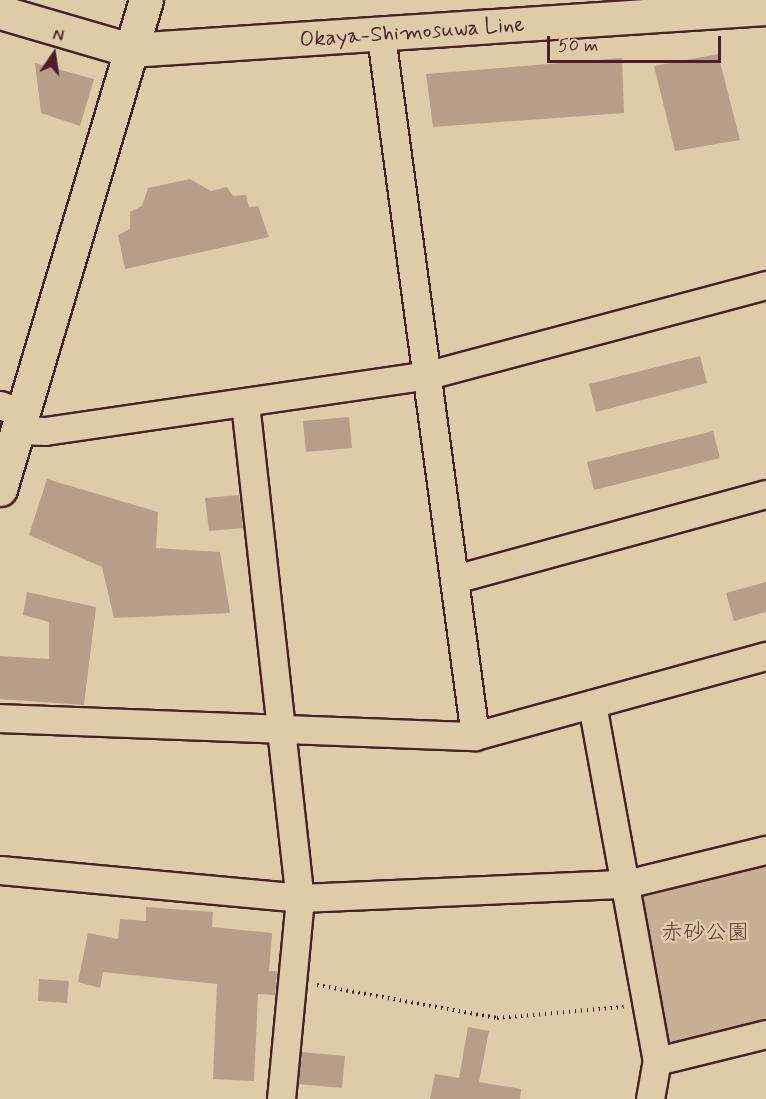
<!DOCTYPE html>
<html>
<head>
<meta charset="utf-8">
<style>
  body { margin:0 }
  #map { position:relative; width:766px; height:1099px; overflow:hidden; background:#decca9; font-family:Mynerve,"Klee One",sans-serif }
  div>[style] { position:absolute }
  .green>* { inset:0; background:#c6b094 }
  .building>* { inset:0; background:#b79e88 }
  .path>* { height:4px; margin-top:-2px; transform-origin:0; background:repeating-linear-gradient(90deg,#4a1f2b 0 1.5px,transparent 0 6px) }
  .roads { filter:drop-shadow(2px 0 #4a1f2b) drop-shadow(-2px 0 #4a1f2b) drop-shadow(0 2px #4a1f2b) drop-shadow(0 -2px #4a1f2b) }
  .street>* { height:27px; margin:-13.5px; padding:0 13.5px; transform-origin:13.5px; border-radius:13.5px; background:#decca9 }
  .secondary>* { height:33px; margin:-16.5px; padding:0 16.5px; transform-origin:16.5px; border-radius:16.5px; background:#decca9 }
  span { translate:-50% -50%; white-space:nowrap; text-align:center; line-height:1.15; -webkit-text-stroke:5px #decca9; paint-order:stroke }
  .street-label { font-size:22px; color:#4a1f2b }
  .park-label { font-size:22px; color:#5d353b }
  .north { position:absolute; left:24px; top:24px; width:60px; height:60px; -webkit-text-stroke:4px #decca9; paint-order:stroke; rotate:13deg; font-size:16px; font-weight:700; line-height:24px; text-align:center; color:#4a1f2b }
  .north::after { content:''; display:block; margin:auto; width:21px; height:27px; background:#4a1f2b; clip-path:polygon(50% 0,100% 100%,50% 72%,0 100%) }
  .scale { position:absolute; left:547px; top:36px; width:174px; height:27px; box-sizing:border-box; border:3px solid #4a1f2b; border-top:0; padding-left:8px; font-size:18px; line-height:21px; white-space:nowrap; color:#4a1f2b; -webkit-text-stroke:4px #decca9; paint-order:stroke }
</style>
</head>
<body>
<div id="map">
  <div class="green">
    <div style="clip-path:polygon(766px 853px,766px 1025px,674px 1050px,663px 1043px,635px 898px,642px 886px)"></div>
  </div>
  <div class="building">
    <div style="clip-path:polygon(718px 54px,740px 140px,675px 151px,654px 66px)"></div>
    <div style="clip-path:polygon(622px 58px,624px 113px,433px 127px,426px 74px)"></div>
    <div style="clip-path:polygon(35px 63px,94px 79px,80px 126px,41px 113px)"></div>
    <div style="clip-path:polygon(190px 179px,211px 191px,227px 187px,233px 196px,246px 195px,249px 207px,258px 206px,269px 237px,125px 269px,118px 235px,130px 229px,130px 212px,142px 206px,148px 188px)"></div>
    <div style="clip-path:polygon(700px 356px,707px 383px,596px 412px,589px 384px)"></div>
    <div style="clip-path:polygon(349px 417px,352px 448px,306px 452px,303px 421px)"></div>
    <div style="clip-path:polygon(713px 431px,720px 458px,594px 490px,587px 462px)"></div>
    <div style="clip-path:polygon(47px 479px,158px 512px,156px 548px,220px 552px,230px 613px,114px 618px,102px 567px,29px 535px)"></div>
    <div style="clip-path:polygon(239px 495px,243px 528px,209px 531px,205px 498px)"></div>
    <div style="clip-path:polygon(766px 582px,766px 612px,734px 621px,726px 593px)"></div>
    <div style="clip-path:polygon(27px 592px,96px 607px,84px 705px,0 699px,0 656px,49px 659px,49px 622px,23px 615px)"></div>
    <div style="clip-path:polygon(146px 907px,213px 912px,212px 927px,272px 933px,269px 971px,277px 971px,275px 995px,258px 994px,254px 1081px,213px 1079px,217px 984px,103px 972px,100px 988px,78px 982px,88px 933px,118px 939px,120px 919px,146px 921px)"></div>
    <div style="clip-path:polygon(39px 979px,69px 981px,67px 1003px,38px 1001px)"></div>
    <div style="clip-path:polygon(468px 1027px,489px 1031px,479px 1082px,521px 1089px,520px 1099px,430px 1099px,435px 1074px,459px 1078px)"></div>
    <div style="clip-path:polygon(301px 1052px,345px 1056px,342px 1088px,298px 1084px)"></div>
  </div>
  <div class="path">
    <div style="left:317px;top:985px;width:183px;rotate:10.4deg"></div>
    <div style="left:497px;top:1018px;width:127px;rotate:-5deg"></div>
  </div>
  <div class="roads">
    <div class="street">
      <div style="left:381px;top:36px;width:706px;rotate:82.35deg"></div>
      <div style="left:245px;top:403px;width:498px;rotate:83.7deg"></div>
      <div style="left:300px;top:898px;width:202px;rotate:95.4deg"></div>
      <div style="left:0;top:405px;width:23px;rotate:20deg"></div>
      <div style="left:18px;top:430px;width:27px;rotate:2deg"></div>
      <div style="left:45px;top:431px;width:387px;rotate:-8.3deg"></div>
      <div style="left:428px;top:375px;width:350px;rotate:-14.9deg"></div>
      <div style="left:455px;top:579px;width:322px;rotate:-15.3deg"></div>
      <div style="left:592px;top:704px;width:363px;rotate:79.7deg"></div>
      <div style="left:657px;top:1061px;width:112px;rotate:-13.9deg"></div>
      <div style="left:0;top:718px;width:475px;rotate:2.2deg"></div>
      <div style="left:475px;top:736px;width:302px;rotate:-15.4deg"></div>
      <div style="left:0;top:870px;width:301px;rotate:5.3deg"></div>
      <div style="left:300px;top:898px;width:326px;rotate:-2.5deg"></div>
      <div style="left:626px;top:884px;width:144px;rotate:-13.7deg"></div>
      <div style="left:650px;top:1099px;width:39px;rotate:-80deg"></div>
    </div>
    <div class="secondary">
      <div style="left:0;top:12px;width:135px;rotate:16.3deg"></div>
      <div style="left:130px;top:50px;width:637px;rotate:-3.78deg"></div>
      <div style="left:0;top:489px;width:510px;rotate:-73.38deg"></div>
    </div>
  </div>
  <div class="street-label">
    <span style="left:412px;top:33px;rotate:-4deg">Okaya-Shimosuwa Line</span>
  </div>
  <div class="park-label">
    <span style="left:705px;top:934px">赤砂公園</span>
  </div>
  <div class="north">N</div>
  <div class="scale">50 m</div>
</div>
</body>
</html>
